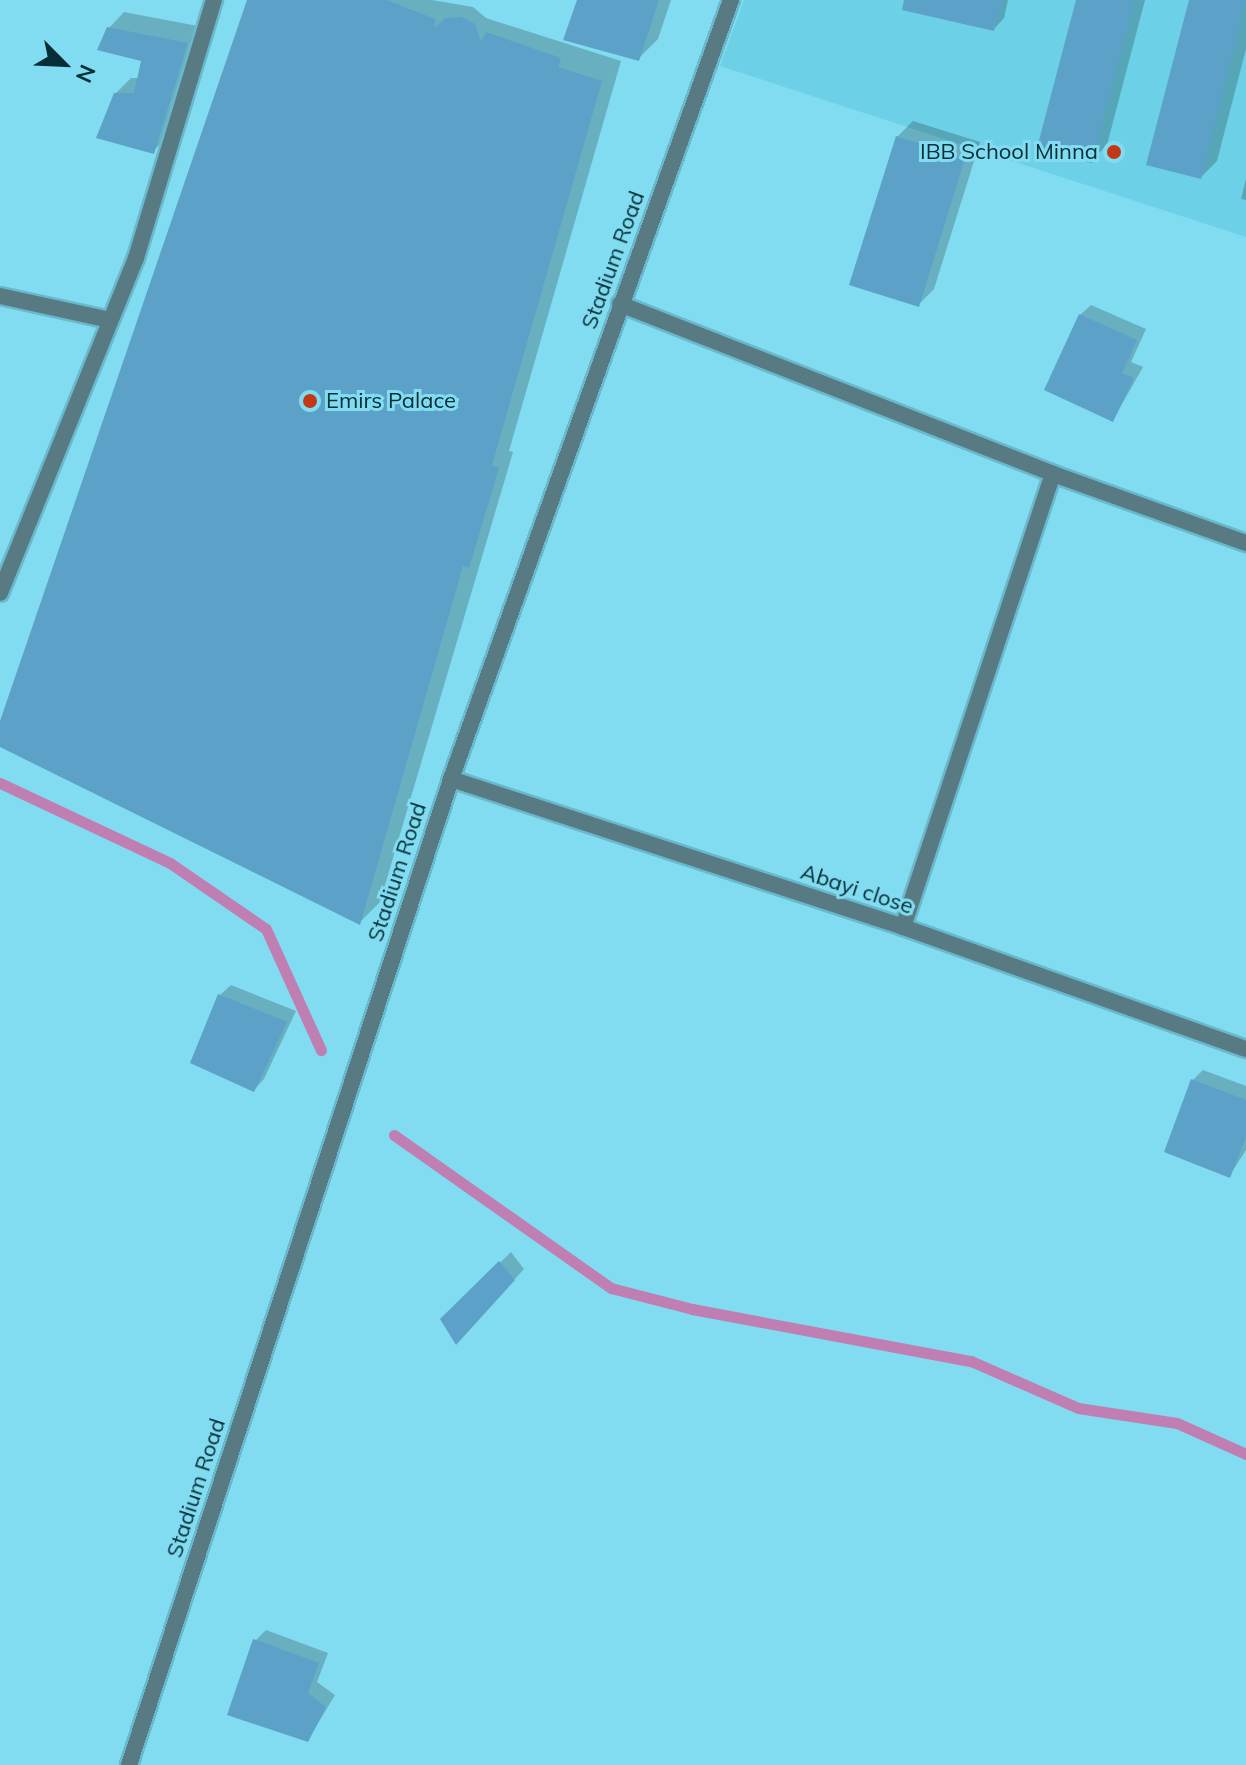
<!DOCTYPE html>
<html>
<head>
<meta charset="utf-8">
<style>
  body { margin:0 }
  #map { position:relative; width:1246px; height:1765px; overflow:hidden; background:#82dcf1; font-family:Mulish,sans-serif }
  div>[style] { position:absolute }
  .built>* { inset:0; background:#6cd0e7 }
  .shadow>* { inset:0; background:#0003 }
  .stream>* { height:11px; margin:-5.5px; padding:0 5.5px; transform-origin:5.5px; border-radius:5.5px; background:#c07fb3 }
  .building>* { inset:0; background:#5ba1c8 }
  .roads { filter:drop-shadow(2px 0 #69b9cc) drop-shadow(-2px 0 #69b9cc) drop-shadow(0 2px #69b9cc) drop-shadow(0 -2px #69b9cc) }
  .minor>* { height:16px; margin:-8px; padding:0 8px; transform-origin:8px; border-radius:8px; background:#587a82 }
  .dots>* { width:22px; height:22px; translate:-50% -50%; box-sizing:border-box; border:4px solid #82dcf1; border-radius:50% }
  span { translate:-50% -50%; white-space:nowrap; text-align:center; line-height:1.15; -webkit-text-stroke:6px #82dcf1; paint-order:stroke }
  .poi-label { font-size:22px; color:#052e36 }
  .right { translate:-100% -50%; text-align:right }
  .left { translate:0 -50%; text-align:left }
  .street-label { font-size:22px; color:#052e36 }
  .north { position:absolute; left:24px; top:24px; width:80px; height:80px; -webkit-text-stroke:6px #82dcf1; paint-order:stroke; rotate:114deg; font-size:22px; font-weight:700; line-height:32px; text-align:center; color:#052e36 }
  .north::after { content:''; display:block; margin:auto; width:28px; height:36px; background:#052e36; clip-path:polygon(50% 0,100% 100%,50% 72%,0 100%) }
</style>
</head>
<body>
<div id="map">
  <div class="built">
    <div style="clip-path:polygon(744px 0,1246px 0,1246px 237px,720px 66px)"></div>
  </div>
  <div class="shadow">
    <div style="clip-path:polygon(250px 0,432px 0,473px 7px,486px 18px,621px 61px,509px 451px,513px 452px,380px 902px,359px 923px,0 744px,0 727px)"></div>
    <div style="clip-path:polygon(579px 0,671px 0,658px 39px,638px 59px)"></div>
    <div style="clip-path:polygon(906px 0,1008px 0,1004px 18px,994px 29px)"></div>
    <div style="clip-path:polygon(1078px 0,1145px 0,1107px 145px,1092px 160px)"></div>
    <div style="clip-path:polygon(1191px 0,1246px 0,1246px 49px,1217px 161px,1201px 177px)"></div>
    <div style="clip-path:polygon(124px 12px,203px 27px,169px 136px,153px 151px,115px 94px,131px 78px,139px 78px,143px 60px,109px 28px)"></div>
    <div style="clip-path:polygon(913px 121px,980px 142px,934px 289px,919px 304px,897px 137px)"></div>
    <div style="clip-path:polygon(1246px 179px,1246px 200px,1241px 199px)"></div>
    <div style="clip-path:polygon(1091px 305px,1146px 329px,1131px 362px,1143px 367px,1113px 420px,1080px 315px)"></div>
    <div style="clip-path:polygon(231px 985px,296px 1011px,264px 1079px,254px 1090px,220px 995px)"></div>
    <div style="clip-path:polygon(1203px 1070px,1246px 1086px,1246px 1150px,1230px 1175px,1193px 1080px)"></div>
    <div style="clip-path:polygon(511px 1252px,524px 1269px,466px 1332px,442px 1320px)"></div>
    <div style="clip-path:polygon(266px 1630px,328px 1653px,317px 1682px,335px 1695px,308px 1740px,255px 1641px)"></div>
  </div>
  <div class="stream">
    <div style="left:0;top:783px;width:188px;rotate:25.2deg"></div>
    <div style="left:170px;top:863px;width:116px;rotate:34.5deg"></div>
    <div style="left:266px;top:929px;width:133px;rotate:65.6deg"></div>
    <div style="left:394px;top:1135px;width:266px;rotate:35.2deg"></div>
    <div style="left:611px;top:1288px;width:84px;rotate:14.5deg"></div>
    <div style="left:692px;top:1309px;width:284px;rotate:10.6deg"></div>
    <div style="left:971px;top:1361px;width:117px;rotate:23.7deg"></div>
    <div style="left:1078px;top:1408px;width:100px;rotate:8.6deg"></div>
    <div style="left:1177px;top:1423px;width:76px;rotate:24.2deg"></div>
  </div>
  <div class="building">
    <div style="clip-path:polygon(247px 0,387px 0,435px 19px,435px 28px,445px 18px,461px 17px,475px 24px,481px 42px,486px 32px,561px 58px,558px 67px,602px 81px,492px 465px,499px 468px,469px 568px,463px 566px,360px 925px,0 747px,0 721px)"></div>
    <div style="clip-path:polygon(577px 0,659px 0,639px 61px,563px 40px)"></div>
    <div style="clip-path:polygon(904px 0,1002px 0,994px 31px,902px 10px)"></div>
    <div style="clip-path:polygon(1076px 0,1135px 0,1092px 163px,1037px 148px)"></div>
    <div style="clip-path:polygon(1189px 0,1246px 0,1201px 179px,1146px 165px)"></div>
    <div style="clip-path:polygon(107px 27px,188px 43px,154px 154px,96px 138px,114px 93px,134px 93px,141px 61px,97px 50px)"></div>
    <div style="clip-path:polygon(896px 136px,965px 158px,919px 307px,849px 285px)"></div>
    <div style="clip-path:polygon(1079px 314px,1137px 340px,1122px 373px,1134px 378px,1113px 422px,1044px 390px)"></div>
    <div style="clip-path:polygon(218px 994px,287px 1022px,254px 1092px,190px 1063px)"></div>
    <div style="clip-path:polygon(1191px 1079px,1246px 1100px,1246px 1137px,1230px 1178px,1164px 1152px)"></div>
    <div style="clip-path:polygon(499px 1261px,515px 1280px,456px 1345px,440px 1319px)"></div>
    <div style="clip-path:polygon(253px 1639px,319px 1663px,308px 1693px,326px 1707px,308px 1742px,227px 1715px)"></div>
  </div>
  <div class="roads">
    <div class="minor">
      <div style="left:0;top:296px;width:113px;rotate:12.3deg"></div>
      <div style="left:620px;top:304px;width:465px;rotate:21.4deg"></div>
      <div style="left:1053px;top:474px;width:205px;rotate:19.7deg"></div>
      <div style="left:0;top:593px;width:362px;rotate:-67.9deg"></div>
      <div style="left:136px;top:258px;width:270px;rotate:-73.2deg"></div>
      <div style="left:451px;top:779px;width:476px;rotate:18.1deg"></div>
      <div style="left:903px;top:927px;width:364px;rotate:19.6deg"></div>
      <div style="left:903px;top:927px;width:477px;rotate:-71.7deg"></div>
      <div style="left:129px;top:1765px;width:1037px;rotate:-71.91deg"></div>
      <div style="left:451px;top:779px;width:828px;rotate:-70.23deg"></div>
    </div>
  </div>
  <div class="dots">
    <div style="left:1114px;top:152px;background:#c23816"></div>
    <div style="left:310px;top:401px;background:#c23816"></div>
  </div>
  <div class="poi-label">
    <span class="right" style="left:1098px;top:152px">IBB School Minna</span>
    <span class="left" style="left:326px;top:401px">Emirs Palace</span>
  </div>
  <div class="street-label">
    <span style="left:613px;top:260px;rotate:-70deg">Stadium Road</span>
    <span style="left:397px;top:872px;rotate:-72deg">Stadium Road</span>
    <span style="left:857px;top:889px;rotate:18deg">Abayi close</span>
    <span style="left:196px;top:1488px;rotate:-72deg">Stadium Road</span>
  </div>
  <div class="north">N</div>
</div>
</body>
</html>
